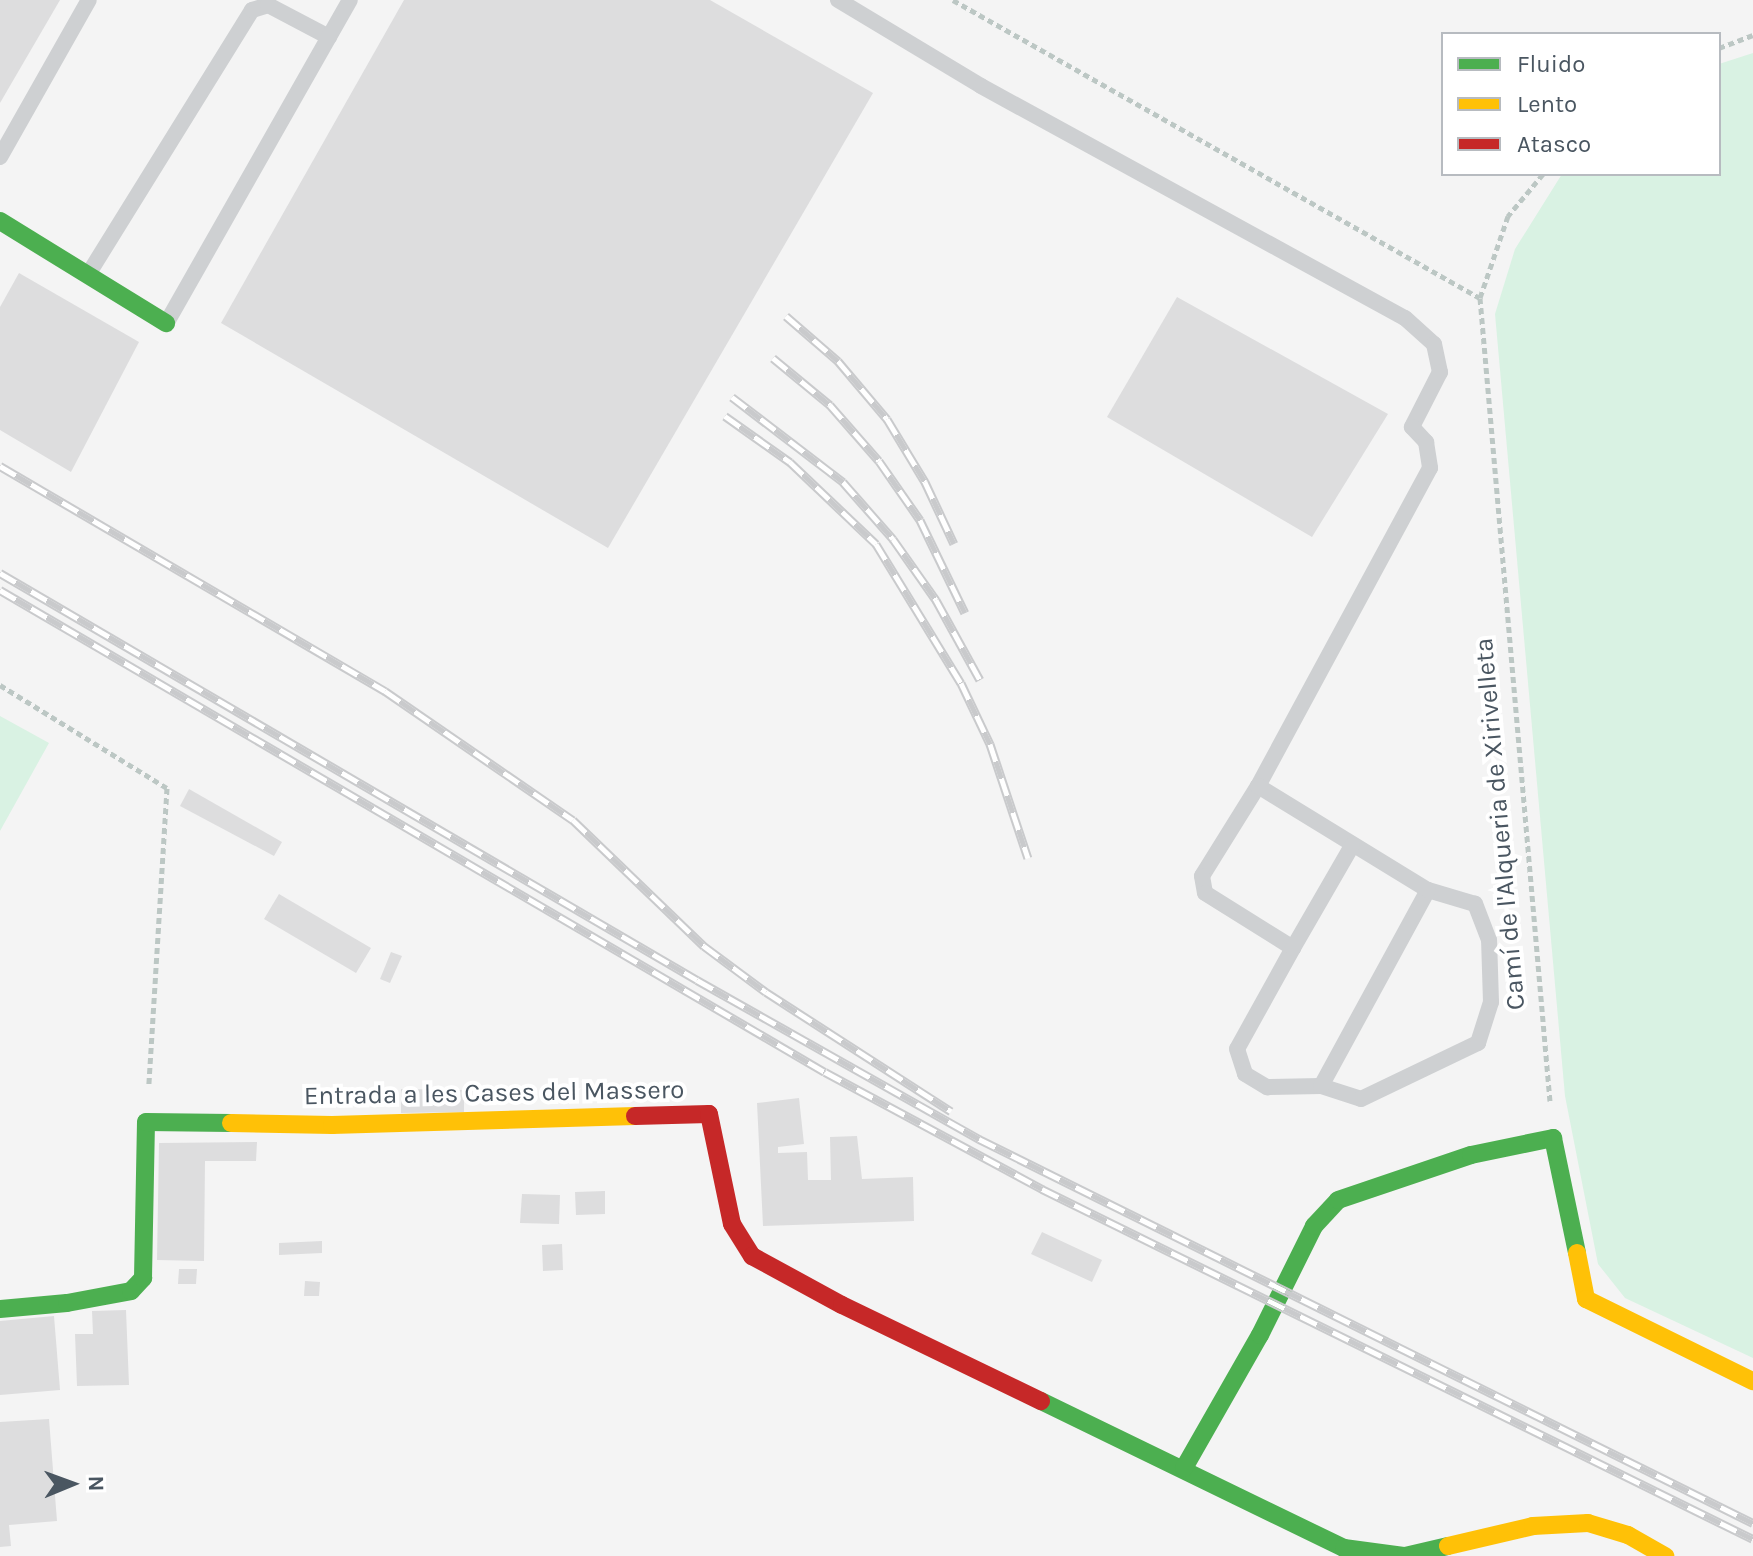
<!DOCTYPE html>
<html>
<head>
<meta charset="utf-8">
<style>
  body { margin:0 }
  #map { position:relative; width:1753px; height:1556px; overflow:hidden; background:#f4f4f4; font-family:Karla,sans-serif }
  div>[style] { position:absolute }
  .green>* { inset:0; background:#d9f2e3 }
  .building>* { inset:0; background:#ddddde }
  .path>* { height:5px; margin-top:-2.5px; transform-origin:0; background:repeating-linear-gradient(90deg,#bcc7c4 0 6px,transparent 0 10px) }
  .lane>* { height:16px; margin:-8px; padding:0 8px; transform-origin:8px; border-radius:8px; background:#ced0d2 }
  .fast>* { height:18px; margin:-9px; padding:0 9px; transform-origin:9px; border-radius:9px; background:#4caf50 }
  .slow>* { height:18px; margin:-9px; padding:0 9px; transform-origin:9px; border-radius:9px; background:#ffc107 }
  .jam>* { height:18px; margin:-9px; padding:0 9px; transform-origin:9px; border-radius:9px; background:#c62828 }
  .rail>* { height:9px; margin-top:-4.5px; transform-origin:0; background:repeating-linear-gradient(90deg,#fff 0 18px,#c9cacc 0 36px); box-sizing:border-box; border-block:2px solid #c9cacc }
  span { translate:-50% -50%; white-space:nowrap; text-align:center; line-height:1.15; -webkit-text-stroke:8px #fff; paint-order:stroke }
  .street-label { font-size:26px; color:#4a5661 }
  .legend { position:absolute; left:1441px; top:32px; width:280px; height:144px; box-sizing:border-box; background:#fff; border:2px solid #b7bbc0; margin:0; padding:10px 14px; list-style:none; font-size:24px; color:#4a5661 }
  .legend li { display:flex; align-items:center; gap:16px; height:40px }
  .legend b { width:40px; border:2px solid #b7bbc0 }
  .north { position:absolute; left:32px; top:1444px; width:80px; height:80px; -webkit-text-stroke:6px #fff; paint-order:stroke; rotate:89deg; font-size:22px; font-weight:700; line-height:32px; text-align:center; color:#4a5661 }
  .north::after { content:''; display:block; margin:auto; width:28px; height:36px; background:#4a5661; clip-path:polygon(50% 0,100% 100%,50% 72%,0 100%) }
</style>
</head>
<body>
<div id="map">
  <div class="green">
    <div style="clip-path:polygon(1753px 53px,1753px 1358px,1625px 1298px,1598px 1264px,1565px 1096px,1495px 314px,1515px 249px,1562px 174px,1719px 174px,1719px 64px)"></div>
    <div style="clip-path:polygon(0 716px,49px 743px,0 831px)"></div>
  </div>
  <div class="building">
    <div style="clip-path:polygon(0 0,60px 0,0 103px)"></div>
    <div style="clip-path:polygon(404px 0,710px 0,873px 93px,608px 548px,221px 323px)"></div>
    <div style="clip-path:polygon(19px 273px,139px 342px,71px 472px,0 430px,0 307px)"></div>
    <div style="clip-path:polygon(1177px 297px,1388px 414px,1312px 537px,1107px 417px)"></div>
    <div style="clip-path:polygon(189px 789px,282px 842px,274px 856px,180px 806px)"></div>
    <div style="clip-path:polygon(279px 894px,371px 948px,356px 973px,264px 919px)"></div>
    <div style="clip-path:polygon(391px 952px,402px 956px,390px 983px,380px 979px)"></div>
    <div style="clip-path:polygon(401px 1089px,464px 1090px,464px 1112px,401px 1113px)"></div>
    <div style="clip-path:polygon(799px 1098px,804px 1144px,778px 1147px,778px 1153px,807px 1152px,808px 1180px,831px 1180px,830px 1137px,857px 1136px,862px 1179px,913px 1177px,914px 1221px,763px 1226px,757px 1103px)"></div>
    <div style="clip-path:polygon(257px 1142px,256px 1161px,205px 1161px,204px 1261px,157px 1260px,159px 1143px)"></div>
    <div style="clip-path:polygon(605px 1191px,605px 1214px,576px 1215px,575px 1192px)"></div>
    <div style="clip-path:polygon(522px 1194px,560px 1195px,559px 1224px,520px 1223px)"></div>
    <div style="clip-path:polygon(1042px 1232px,1102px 1260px,1092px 1282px,1031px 1254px)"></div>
    <div style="clip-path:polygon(322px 1241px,322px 1253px,279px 1255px,279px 1243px)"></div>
    <div style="clip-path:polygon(562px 1244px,563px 1270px,543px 1271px,542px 1245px)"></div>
    <div style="clip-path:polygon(179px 1269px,197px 1269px,196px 1284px,178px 1284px)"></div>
    <div style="clip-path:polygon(305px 1281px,320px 1282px,319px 1296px,304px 1296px)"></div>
    <div style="clip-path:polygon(126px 1310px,129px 1385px,77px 1386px,75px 1334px,93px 1334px,92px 1311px)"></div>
    <div style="clip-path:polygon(54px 1316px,60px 1390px,0 1395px,0 1321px)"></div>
    <div style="clip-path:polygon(49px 1419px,57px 1521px,9px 1525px,11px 1546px,0 1547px,0 1422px)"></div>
  </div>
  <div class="path">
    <div style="left:953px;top:0;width:605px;rotate:29.49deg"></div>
    <div style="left:1719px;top:48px;width:36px;rotate:-21deg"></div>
    <div style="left:1543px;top:174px;width:55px;rotate:129.8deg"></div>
    <div style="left:1508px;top:216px;width:87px;rotate:108.9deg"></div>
    <div style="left:1480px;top:298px;width:806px;rotate:85.02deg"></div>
    <div style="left:0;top:685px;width:196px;rotate:31.7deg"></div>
    <div style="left:167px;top:788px;width:298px;rotate:93.5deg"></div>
  </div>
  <div class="lane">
    <div style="left:838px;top:0;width:167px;rotate:31deg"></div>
    <div style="left:981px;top:86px;width:483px;rotate:28.7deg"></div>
    <div style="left:1405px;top:318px;width:39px;rotate:42deg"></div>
    <div style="left:1434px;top:344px;width:29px;rotate:78deg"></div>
    <div style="left:1440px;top:372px;width:62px;rotate:117deg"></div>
    <div style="left:1412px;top:427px;width:21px;rotate:47deg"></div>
    <div style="left:1426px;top:442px;width:26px;rotate:81deg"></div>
    <div style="left:1430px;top:468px;width:362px;rotate:118.4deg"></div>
    <div style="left:1258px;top:786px;width:106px;rotate:121.9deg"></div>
    <div style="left:1202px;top:876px;width:17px;rotate:80deg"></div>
    <div style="left:1205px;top:893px;width:104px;rotate:32deg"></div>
    <div style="left:1293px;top:948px;width:115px;rotate:119deg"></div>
    <div style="left:1237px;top:1049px;width:26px;rotate:72deg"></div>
    <div style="left:1245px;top:1074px;width:26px;rotate:31deg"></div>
    <div style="left:1267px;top:1087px;width:54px;rotate:-1.1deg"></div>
    <div style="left:1321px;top:1086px;width:42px;rotate:18deg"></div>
    <div style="left:1361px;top:1099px;width:130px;rotate:-25.6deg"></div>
    <div style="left:1478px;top:1043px;width:43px;rotate:-72.4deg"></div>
    <div style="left:1491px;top:1002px;width:62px;rotate:-91.8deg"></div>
    <div style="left:1489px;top:940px;width:39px;rotate:-111deg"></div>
    <div style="left:1475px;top:904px;width:49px;rotate:-163.4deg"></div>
    <div style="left:1428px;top:890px;width:223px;rotate:118.6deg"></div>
    <div style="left:0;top:157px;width:180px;rotate:-60.5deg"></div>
    <div style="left:89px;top:273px;width:309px;rotate:-58.2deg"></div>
    <div style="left:252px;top:10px;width:17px;rotate:-17deg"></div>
    <div style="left:268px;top:5px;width:69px;rotate:27.7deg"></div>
    <div style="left:167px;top:322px;width:370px;rotate:-60.4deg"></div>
    <div style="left:1258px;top:786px;width:199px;rotate:31.5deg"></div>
    <div style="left:1293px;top:948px;width:118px;rotate:-60deg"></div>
  </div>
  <div class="fast">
    <div style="left:0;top:221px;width:195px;rotate:31.6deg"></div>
    <div style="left:0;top:1309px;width:67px;rotate:-5.1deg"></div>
    <div style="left:67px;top:1303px;width:65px;rotate:-10.6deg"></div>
    <div style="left:131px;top:1291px;width:18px;rotate:-47deg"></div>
    <div style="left:143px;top:1278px;width:156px;rotate:-88.9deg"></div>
    <div style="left:146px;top:1122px;width:85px;rotate:0.7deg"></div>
    <div style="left:1041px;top:1401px;width:337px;rotate:25.9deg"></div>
    <div style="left:1344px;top:1548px;width:62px;rotate:7.5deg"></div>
    <div style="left:1405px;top:1556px;width:44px;rotate:-13.1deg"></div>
    <div style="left:1184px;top:1468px;width:153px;rotate:-60.3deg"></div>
    <div style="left:1260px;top:1335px;width:122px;rotate:-63.6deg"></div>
    <div style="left:1314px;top:1226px;width:35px;rotate:-47deg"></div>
    <div style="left:1338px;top:1200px;width:140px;rotate:-18.7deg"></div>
    <div style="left:1471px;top:1155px;width:84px;rotate:-11.7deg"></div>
    <div style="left:1553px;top:1138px;width:117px;rotate:78.2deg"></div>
  </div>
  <div class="slow">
    <div style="left:231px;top:1123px;width:101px;rotate:1.1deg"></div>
    <div style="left:332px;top:1125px;width:303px;rotate:-1.7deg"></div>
    <div style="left:1577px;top:1253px;width:47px;rotate:78.9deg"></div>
    <div style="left:1586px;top:1299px;width:186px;rotate:26.2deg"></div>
    <div style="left:1448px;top:1546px;width:87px;rotate:-13.2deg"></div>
    <div style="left:1533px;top:1526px;width:55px;rotate:-3.1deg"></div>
    <div style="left:1588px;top:1523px;width:42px;rotate:16.7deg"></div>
    <div style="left:1628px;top:1535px;width:43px;rotate:29.6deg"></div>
  </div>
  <div class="jam">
    <div style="left:635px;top:1116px;width:74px;rotate:-1.5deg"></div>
    <div style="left:709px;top:1114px;width:112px;rotate:78.2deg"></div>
    <div style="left:732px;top:1224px;width:38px;rotate:58deg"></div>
    <div style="left:752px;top:1256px;width:102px;rotate:28.6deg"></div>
    <div style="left:842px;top:1305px;width:221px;rotate:25.8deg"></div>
  </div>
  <div class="rail">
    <div style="left:786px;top:316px;width:69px;rotate:40.9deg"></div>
    <div style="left:838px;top:361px;width:76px;rotate:49.8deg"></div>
    <div style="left:887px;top:419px;width:74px;rotate:58.9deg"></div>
    <div style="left:925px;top:482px;width:68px;rotate:64.9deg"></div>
    <div style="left:773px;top:358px;width:74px;rotate:39.5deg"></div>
    <div style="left:830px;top:405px;width:74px;rotate:48.8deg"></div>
    <div style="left:879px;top:461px;width:72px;rotate:55.2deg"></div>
    <div style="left:920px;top:520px;width:103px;rotate:64.2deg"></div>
    <div style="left:732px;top:397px;width:140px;rotate:37.4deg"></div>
    <div style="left:843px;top:482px;width:76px;rotate:48.7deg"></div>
    <div style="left:893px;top:539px;width:75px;rotate:54.8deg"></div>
    <div style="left:936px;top:600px;width:91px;rotate:61.2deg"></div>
    <div style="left:725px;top:416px;width:80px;rotate:35.3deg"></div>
    <div style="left:790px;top:462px;width:119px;rotate:43.6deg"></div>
    <div style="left:876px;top:544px;width:163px;rotate:58.6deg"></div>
    <div style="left:961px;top:683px;width:68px;rotate:64.6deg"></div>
    <div style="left:990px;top:744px;width:120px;rotate:71.6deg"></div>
    <div style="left:0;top:466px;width:446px;rotate:30.3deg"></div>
    <div style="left:385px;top:691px;width:228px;rotate:34.5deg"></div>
    <div style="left:573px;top:820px;width:182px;rotate:43.9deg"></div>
    <div style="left:704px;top:946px;width:77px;rotate:36.6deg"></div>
    <div style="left:766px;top:992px;width:220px;rotate:32.8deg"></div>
    <div style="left:0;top:573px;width:807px;rotate:30.28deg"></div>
    <div style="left:697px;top:980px;width:324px;rotate:29.4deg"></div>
    <div style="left:979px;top:1139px;width:864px;rotate:26.39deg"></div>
    <div style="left:0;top:590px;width:955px;rotate:30.3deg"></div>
    <div style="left:825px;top:1072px;width:247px;rotate:28.3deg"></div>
    <div style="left:1042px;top:1189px;width:792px;rotate:26.21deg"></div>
  </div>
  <div class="street-label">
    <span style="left:1500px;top:824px;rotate:-95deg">Camí de l'Alqueria de Xirivelleta</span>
    <span style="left:494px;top:1093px;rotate:-1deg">Entrada a les Cases del Massero</span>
  </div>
  <ul class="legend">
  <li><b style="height:10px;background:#4caf50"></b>Fluido</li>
  <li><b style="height:10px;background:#ffc107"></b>Lento</li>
  <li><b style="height:10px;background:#c62828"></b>Atasco</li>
  </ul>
  <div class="north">N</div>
</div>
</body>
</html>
